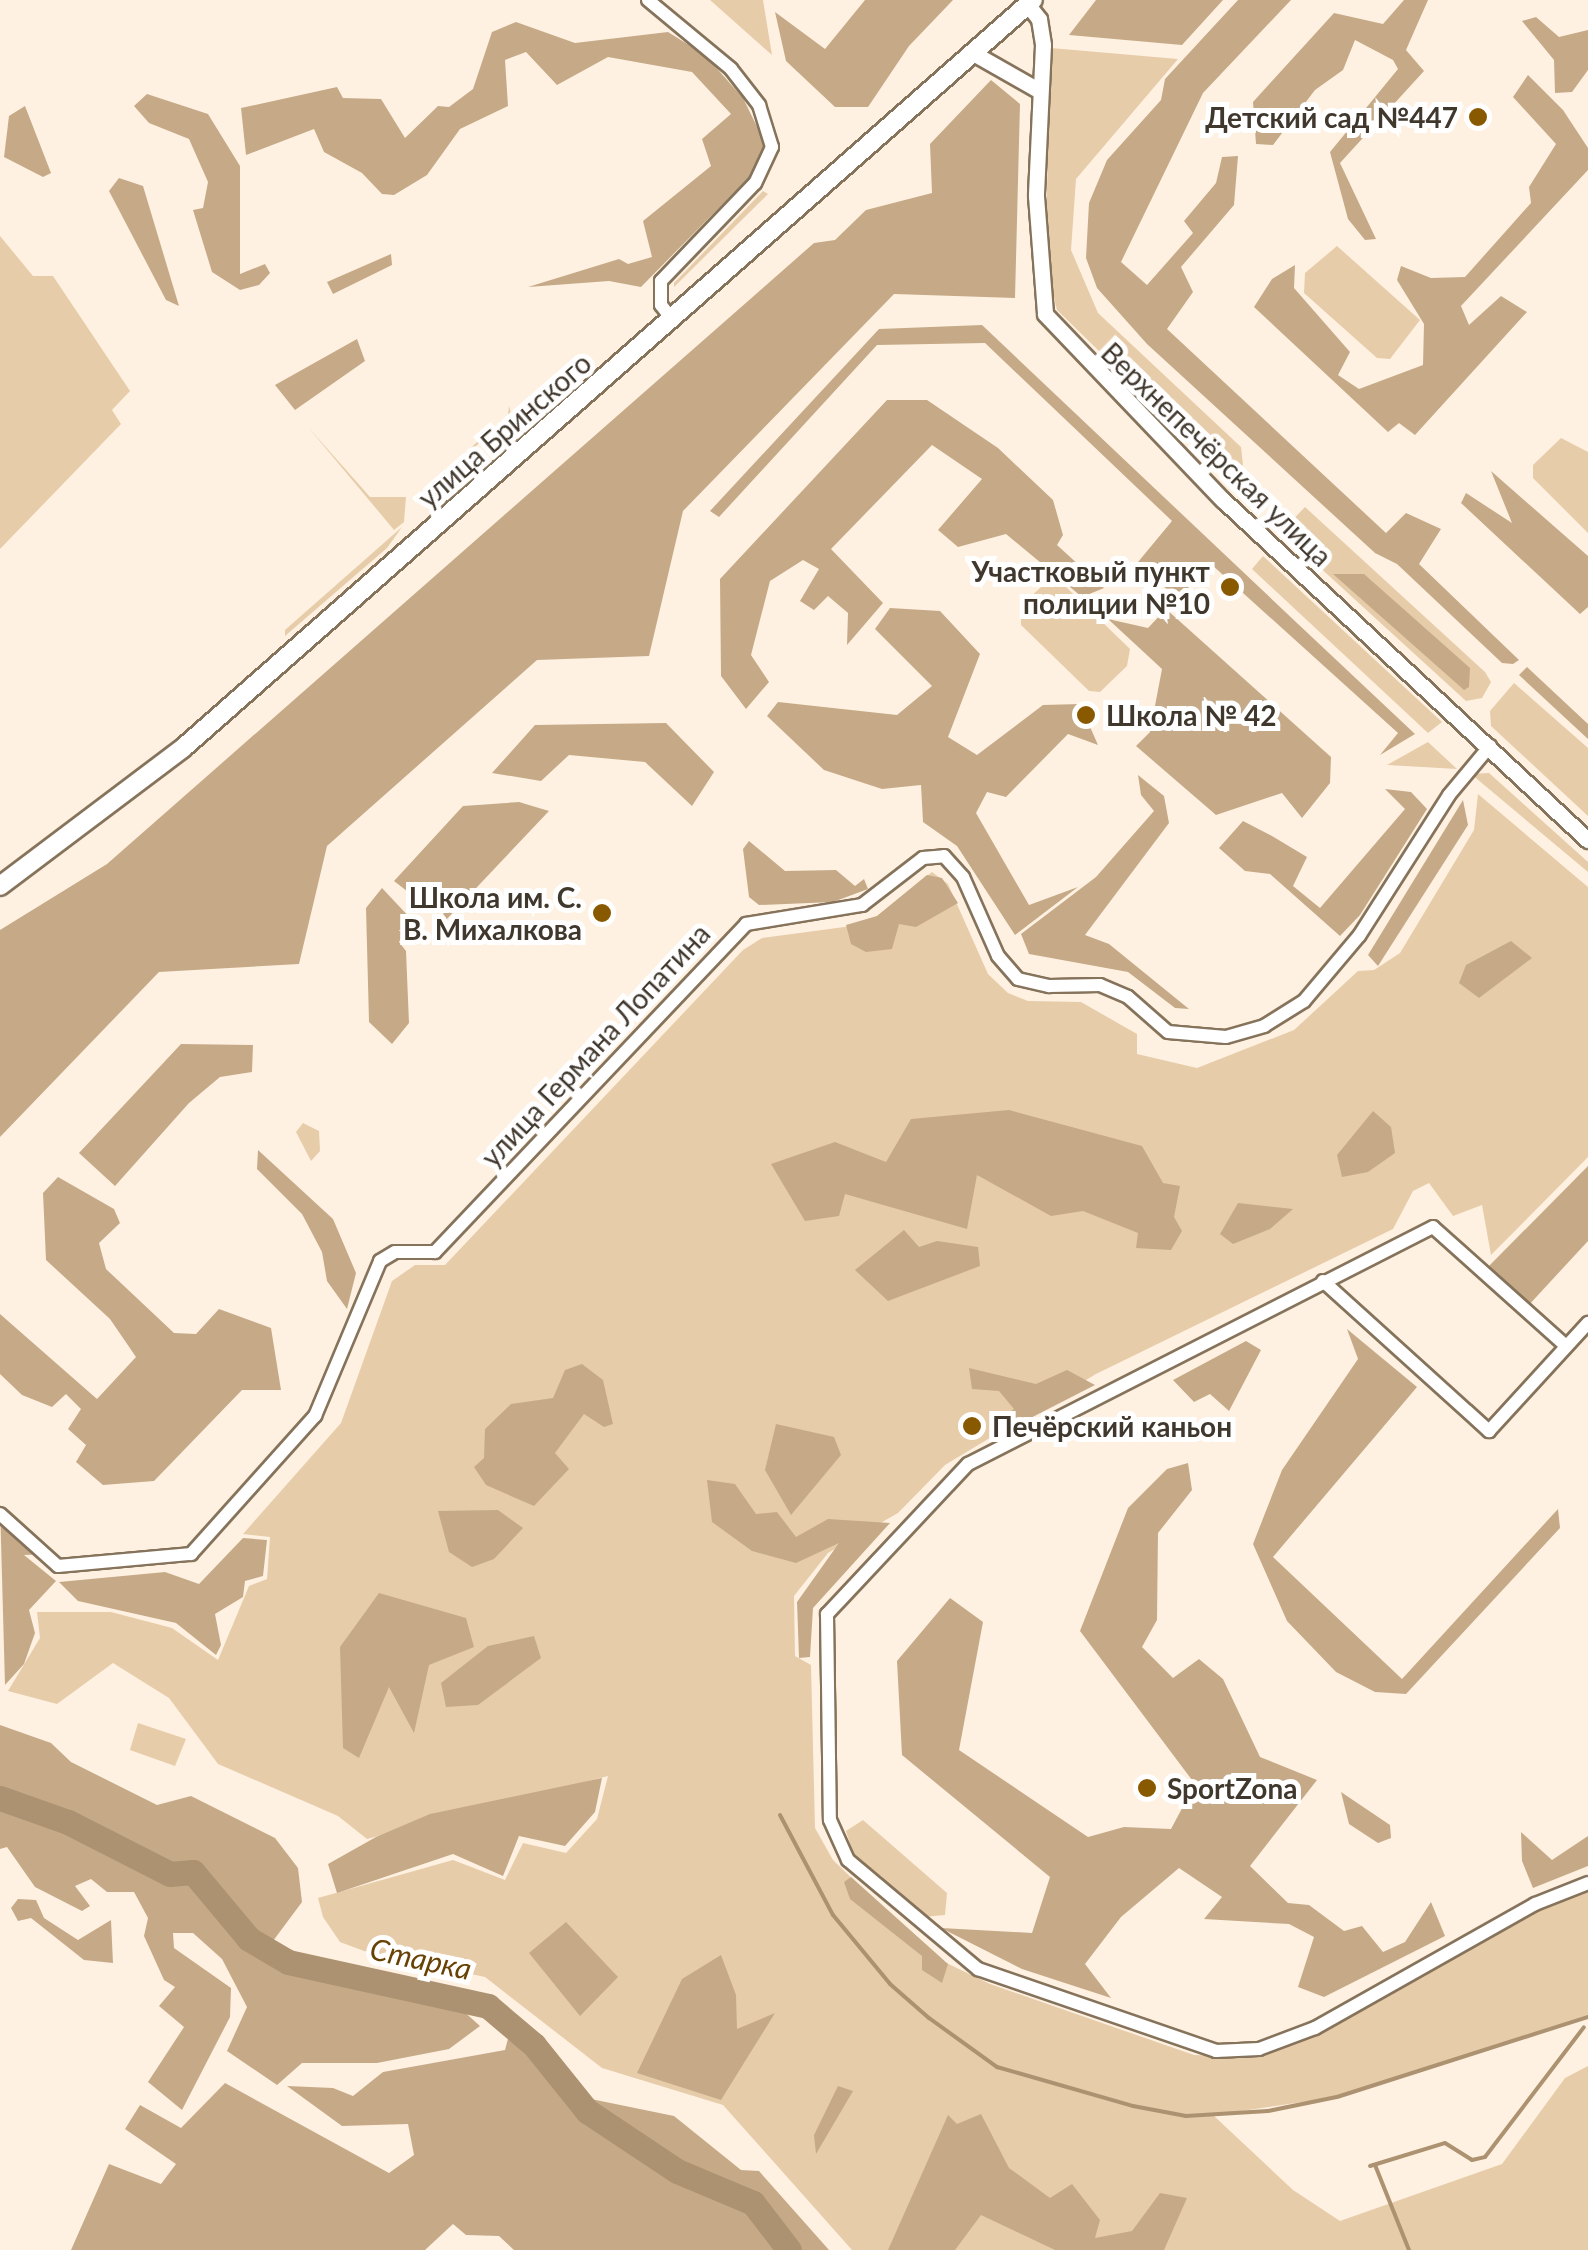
<!DOCTYPE html>
<html>
<head>
<meta charset="utf-8">
<style>
  body { margin:0 }
  #map { position:relative; width:1588px; height:2250px; overflow:hidden; background:#fef1e1; font-family:Lato,sans-serif }
  div>[style] { position:absolute }
  .green>* { inset:0; background:#e7ccaa }
  .forest>* { inset:0; background:#c6aa88 }
  .stream>* { height:4px; margin:-2px; padding:0 2px; transform-origin:2px; border-radius:2px; background:#ac9270 }
  .river>* { height:25px; margin:-12.5px; padding:0 12.5px; transform-origin:12.5px; border-radius:12.5px; background:#ac9270 }
  .roads { filter:drop-shadow(2px 0 #86735b) drop-shadow(-2px 0 #86735b) drop-shadow(0 2px #86735b) drop-shadow(0 -2px #86735b) }
  .minor>* { height:12px; margin:-6px; padding:0 6px; transform-origin:6px; border-radius:6px; background:#fff }
  .tertiary>* { height:15px; margin:-7.5px; padding:0 7.5px; transform-origin:7.5px; border-radius:7.5px; background:#fff }
  .secondary>* { height:18px; margin:-9px; padding:0 9px; transform-origin:9px; border-radius:9px; background:#fff }
  .dots>* { width:28px; height:28px; translate:-50% -50%; box-sizing:border-box; border:5px solid #fff; border-radius:50% }
  span { translate:-50% -50%; white-space:nowrap; text-align:center; line-height:1.15; -webkit-text-stroke:10px #fff; paint-order:stroke }
  .poi-label { font-size:28px; color:#40372d; font-weight:700 }
  .right { translate:-100% -50%; text-align:right }
  .left { translate:0 -50%; text-align:left }
  .street-label { font-size:28px; color:#40372d }
  .water-label { font-size:30px; color:#684204; font-style:italic }
</style>
</head>
<body>
<div id="map">
  <div class="green">
    <div style="clip-path:polygon(710px 0,763px 0,772px 55px)"></div>
    <div style="clip-path:polygon(1051px 48px,1178px 59px,1076px 179px,1071px 250px,1098px 313px,1241px 447px,1243px 465px,1227px 476px,1057px 310px,1045px 262px)"></div>
    <div style="clip-path:polygon(763px 191px,768px 194px,674px 287px,674px 283px)"></div>
    <div style="clip-path:polygon(0 236px,33px 276px,53px 276px,130px 391px,112px 410px,121px 424px,0 549px)"></div>
    <div style="clip-path:polygon(1337px 246px,1420px 320px,1390px 359px,1377px 358px,1304px 293px,1305px 273px)"></div>
    <div style="clip-path:polygon(509px 406px,513px 421px,505px 420px,457px 463px,470px 478px,448px 497px,438px 497px,434px 480px,508px 415px)"></div>
    <div style="clip-path:polygon(308px 427px,370px 497px,406px 497px,404px 522px,394px 530px)"></div>
    <div style="clip-path:polygon(1561px 438px,1588px 452px,1588px 533px,1533px 478px,1533px 465px)"></div>
    <div style="clip-path:polygon(1305px 507px,1485px 672px,1491px 682px,1482px 698px,1466px 701px,1281px 532px)"></div>
    <div style="clip-path:polygon(402px 527px,387px 548px,285px 636px,285px 630px)"></div>
    <div style="clip-path:polygon(1263px 556px,1442px 722px,1428px 733px,1252px 569px)"></div>
    <div style="clip-path:polygon(1048px 581px,1062px 583px,1130px 649px,1127px 666px,1100px 692px,1089px 691px,1021px 625px,1021px 605px)"></div>
    <div style="clip-path:polygon(1514px 683px,1588px 748px,1588px 816px,1491px 726px,1490px 711px)"></div>
    <div style="clip-path:polygon(1428px 742px,1457px 769px,1387px 765px)"></div>
    <div style="clip-path:polygon(1489px 773px,1588px 862px,1588px 872px,1471px 774px)"></div>
    <div style="clip-path:polygon(1478px 794px,1588px 887px,1588px 1157px,1491px 1255px,1482px 1205px,1453px 1216px,1429px 1183px,1413px 1191px,1393px 1229px,1096px 1374px,945px 1465px,898px 1513px,828px 1553px,794px 1596px,795px 1656px,811px 1665px,815px 1828px,833px 1860px,932px 1956px,990px 1984px,1194px 2055px,1260px 2057px,1539px 1910px,1588px 1891px,1588px 2017px,1337px 2097px,1213px 2115px,1293px 2190px,1340px 2221px,1502px 2164px,1565px 2078px,1588px 2066px,1588px 2250px,852px 2250px,723px 2105px,602px 2068px,485px 1977px,364px 1951px,340px 1942px,323px 1917px,318px 1898px,453px 1860px,505px 1880px,523px 1843px,566px 1853px,597px 1819px,608px 1776px,367px 1839px,338px 1816px,218px 1764px,169px 1698px,113px 1663px,57px 1704px,8px 1691px,40px 1638px,37px 1612px,111px 1612px,172px 1628px,218px 1660px,249px 1586px,267px 1579px,270px 1537px,243px 1534px,341px 1423px,392px 1281px,415px 1265px,445px 1265px,743px 950px,762px 938px,867px 924px,932px 872px,948px 884px,988px 974px,1008px 993px,1028px 1001px,1081px 1002px,1137px 1034px,1137px 1054px,1197px 1068px,1294px 1030px,1358px 971px,1374px 970px,1400px 953px,1474px 830px)"></div>
    <div style="clip-path:polygon(303px 1123px,319px 1131px,320px 1151px,311px 1161px,296px 1132px)"></div>
    <div style="clip-path:polygon(138px 1723px,186px 1739px,175px 1766px,130px 1750px)"></div>
    <div style="clip-path:polygon(863px 1820px,947px 1893px,945px 1915px,923px 1917px,854px 1856px,846px 1831px)"></div>
  </div>
  <div class="forest">
    <div style="clip-path:polygon(865px 0,953px 0,909px 46px,868px 107px,835px 107px,786px 61px,775px 12px,825px 49px)"></div>
    <div style="clip-path:polygon(1096px 0,1223px 0,1182px 45px,1069px 35px)"></div>
    <div style="clip-path:polygon(1238px 0,1291px 0,1203px 93px,1121px 262px,1147px 285px,1193px 233px,1184px 221px,1216px 183px,1222px 157px,1238px 156px,1234px 205px,1181px 267px,1193px 292px,1167px 329px,1386px 533px,1406px 513px,1441px 529px,1419px 564px,1519px 660px,1513px 664px,1502px 663px,1397px 564px,1375px 553px,1147px 344px,1097px 288px,1086px 258px,1089px 203px,1107px 160px,1161px 100px,1165px 79px)"></div>
    <div style="clip-path:polygon(1404px 0,1428px 0,1406px 50px,1424px 71px,1340px 163px,1376px 239px,1365px 240px,1348px 219px,1330px 152px,1398px 69px,1393px 60px,1355px 40px,1343px 70px,1315px 90px,1273px 145px,1256px 144px,1253px 102px,1334px 13px,1383px 24px)"></div>
    <div style="clip-path:polygon(1536px 17px,1559px 37px,1588px 30px,1588px 70px,1572px 92px,1555px 93px,1554px 60px,1522px 21px)"></div>
    <div style="clip-path:polygon(516px 22px,575px 43px,668px 32px,705px 55px,743px 98px,765px 143px,758px 168px,641px 287px,609px 281px,528px 287px,619px 259px,628px 264px,652px 257px,643px 221px,711px 166px,702px 139px,731px 114px,692px 72px,608px 57px,557px 85px,526px 52px,505px 60px,508px 106px,460px 129px,427px 175px,394px 195px,382px 194px,362px 173px,324px 152px,314px 129px,246px 155px,241px 108px,337px 87px,343px 98px,381px 99px,405px 138px,438px 106px,449px 107px,473px 89px,492px 32px)"></div>
    <div style="clip-path:polygon(1528px 75px,1563px 110px,1588px 148px,1588px 170px,1461px 306px,1469px 325px,1501px 296px,1527px 312px,1415px 435px,1399px 423px,1388px 432px,1254px 307px,1272px 279px,1295px 265px,1294px 288px,1350px 352px,1338px 375px,1359px 389px,1423px 365px,1424px 324px,1397px 280px,1401px 266px,1431px 278px,1465px 277px,1531px 203px,1529px 187px,1556px 144px,1513px 97px)"></div>
    <div style="clip-path:polygon(991px 80px,1020px 104px,1015px 298px,894px 294px,683px 511px,649px 656px,537px 660px,327px 846px,299px 964px,159px 972px,0 1137px,0 930px,107px 864px,814px 243px,835px 240px,866px 210px,932px 193px,930px 144px)"></div>
    <div style="clip-path:polygon(147px 94px,208px 114px,240px 166px,240px 274px,265px 264px,270px 273px,259px 285px,240px 290px,212px 272px,193px 210px,203px 208px,208px 182px,189px 139px,149px 123px,134px 106px)"></div>
    <div style="clip-path:polygon(25px 106px,51px 173px,43px 177px,4px 157px,9px 116px)"></div>
    <div style="clip-path:polygon(119px 178px,143px 186px,179px 306px,166px 300px,109px 191px)"></div>
    <div style="clip-path:polygon(391px 254px,392px 265px,333px 294px,327px 282px)"></div>
    <div style="clip-path:polygon(982px 325px,1297px 623px,1415px 734px,1380px 755px,1398px 733px,1211px 564px,1178px 600px,1138px 562px,1172px 521px,985px 343px,877px 345px,719px 517px,710px 511px,879px 329px)"></div>
    <div style="clip-path:polygon(357px 339px,365px 361px,295px 410px,275px 385px)"></div>
    <div style="clip-path:polygon(887px 400px,927px 400px,998px 448px,1053px 500px,1063px 535px,1057px 545px,1104px 588px,1082px 597px,1006px 534px,958px 547px,938px 530px,982px 479px,932px 445px,831px 549px,883px 603px,847px 645px,848px 613px,828px 596px,814px 610px,800px 601px,819px 569px,803px 560px,770px 581px,751px 655px,769px 682px,746px 709px,721px 676px,720px 579px)"></div>
    <div style="clip-path:polygon(1491px 471px,1588px 556px,1588px 607px,1580px 614px,1461px 503px,1466px 493px,1512px 523px)"></div>
    <div style="clip-path:polygon(1333px 574px,1364px 574px,1470px 668px,1469px 687px,1464px 690px)"></div>
    <div style="clip-path:polygon(890px 608px,940px 611px,980px 654px,948px 737px,977px 755px,1043px 705px,1080px 704px,1098px 745px,1068px 734px,1006px 797px,987px 792px,976px 813px,1029px 905px,1078px 887px,1015px 935px,957px 846px,923px 822px,921px 785px,882px 789px,824px 770px,767px 716px,778px 702px,897px 715px,932px 686px,875px 629px)"></div>
    <div style="clip-path:polygon(1166px 609px,1331px 757px,1330px 783px,1302px 818px,1282px 793px,1216px 815px,1136px 746px,1150px 732px,1162px 669px,1108px 619px,1148px 628px)"></div>
    <div style="clip-path:polygon(1527px 667px,1588px 724px,1588px 739px,1519px 675px)"></div>
    <div style="clip-path:polygon(666px 723px,714px 772px,692px 806px,645px 762px,569px 755px,541px 781px,492px 773px,535px 725px)"></div>
    <div style="clip-path:polygon(1138px 775px,1164px 796px,1169px 823px,1085px 935px,1109px 944px,1189px 1009px,1175px 1008px,1128px 972px,1029px 954px,1021px 934px,1096px 877px,1154px 811px,1141px 795px)"></div>
    <div style="clip-path:polygon(1385px 789px,1411px 792px,1427px 809px,1360px 915px,1340px 936px,1270px 874px,1245px 871px,1219px 848px,1243px 821px,1272px 836px,1307px 857px,1293px 886px,1320px 908px,1405px 809px)"></div>
    <div style="clip-path:polygon(1463px 800px,1468px 825px,1378px 966px,1368px 955px)"></div>
    <div style="clip-path:polygon(519px 802px,549px 811px,444px 922px,443px 906px,431px 896px,421px 902px,394px 881px,463px 806px)"></div>
    <div style="clip-path:polygon(749px 841px,785px 871px,836px 870px,855px 886px,864px 879px,868px 889px,833px 902px,759px 905px,749px 897px,743px 849px)"></div>
    <div style="clip-path:polygon(927px 875px,942px 878px,958px 903px,916px 927px,899px 924px,892px 949px,866px 952px,851px 944px,846px 925px,877px 916px)"></div>
    <div style="clip-path:polygon(382px 888px,412px 920px,399px 942px,406px 951px,409px 1023px,392px 1044px,369px 1022px,366px 908px)"></div>
    <div style="clip-path:polygon(1511px 941px,1532px 958px,1479px 998px,1459px 983px,1466px 965px)"></div>
    <div style="clip-path:polygon(181px 1044px,253px 1045px,252px 1072px,220px 1077px,189px 1103px,115px 1186px,79px 1153px)"></div>
    <div style="clip-path:polygon(1009px 1110px,1142px 1146px,1163px 1183px,1180px 1186px,1174px 1217px,1182px 1231px,1171px 1250px,1136px 1248px,1138px 1233px,1083px 1211px,1051px 1216px,977px 1175px,967px 1229px,845px 1194px,839px 1216px,805px 1221px,771px 1164px,835px 1142px,886px 1162px,911px 1119px)"></div>
    <div style="clip-path:polygon(1373px 1111px,1391px 1127px,1395px 1153px,1368px 1172px,1342px 1177px,1337px 1155px)"></div>
    <div style="clip-path:polygon(258px 1150px,333px 1219px,356px 1273px,347px 1309px,327px 1281px,322px 1252px,302px 1214px,257px 1169px)"></div>
    <div style="clip-path:polygon(1588px 1166px,1588px 1241px,1527px 1307px,1486px 1269px)"></div>
    <div style="clip-path:polygon(58px 1177px,114px 1209px,120px 1223px,99px 1243px,106px 1269px,174px 1333px,196px 1334px,219px 1309px,271px 1328px,281px 1390px,242px 1390px,154px 1481px,103px 1485px,76px 1462px,86px 1445px,68px 1429px,81px 1409px,66px 1394px,52px 1407px,22px 1395px,0 1374px,0 1314px,97px 1399px,136px 1357px,110px 1319px,46px 1260px,43px 1193px)"></div>
    <div style="clip-path:polygon(1238px 1203px,1293px 1209px,1270px 1229px,1233px 1244px,1220px 1234px)"></div>
    <div style="clip-path:polygon(904px 1230px,919px 1247px,937px 1241px,978px 1247px,980px 1266px,888px 1301px,855px 1270px)"></div>
    <div style="clip-path:polygon(1347px 1329px,1417px 1387px,1273px 1557px,1402px 1679px,1558px 1509px,1560px 1528px,1406px 1694px,1375px 1692px,1336px 1672px,1287px 1621px,1253px 1544px,1282px 1470px,1358px 1359px)"></div>
    <div style="clip-path:polygon(1246px 1341px,1261px 1350px,1229px 1411px,1210px 1394px,1194px 1402px,1173px 1380px)"></div>
    <div style="clip-path:polygon(582px 1364px,603px 1380px,613px 1424px,604px 1427px,584px 1414px,555px 1453px,569px 1469px,534px 1506px,486px 1485px,474px 1467px,484px 1458px,485px 1429px,511px 1404px,553px 1398px,565px 1370px)"></div>
    <div style="clip-path:polygon(969px 1368px,1036px 1384px,1067px 1370px,1095px 1385px,1011px 1428px,1003px 1417px,1014px 1409px,999px 1391px,972px 1389px)"></div>
    <div style="clip-path:polygon(776px 1424px,834px 1437px,841px 1455px,791px 1515px,765px 1470px)"></div>
    <div style="clip-path:polygon(1188px 1463px,1192px 1490px,1158px 1533px,1157px 1620px,1142px 1647px,1173px 1678px,1199px 1659px,1223px 1679px,1260px 1757px,1317px 1780px,1250px 1866px,1288px 1903px,1309px 1905px,1344px 1931px,1362px 1926px,1383px 1952px,1405px 1942px,1431px 1902px,1445px 1936px,1324px 1997px,1298px 1987px,1314px 1937px,1289px 1924px,1204px 1919px,1222px 1897px,1179px 1868px,1121px 1917px,1085px 1964px,1111px 1998px,1022px 1969px,941px 1928px,1032px 1933px,1050px 1877px,902px 1755px,897px 1661px,950px 1598px,983px 1622px,959px 1750px,1088px 1837px,1124px 1827px,1171px 1829px,1195px 1784px,1080px 1631px,1128px 1508px,1167px 1469px)"></div>
    <div style="clip-path:polygon(707px 1480px,735px 1484px,756px 1514px,777px 1512px,796px 1537px,828px 1519px,890px 1523px,813px 1608px,810px 1657px,799px 1658px,797px 1602px,839px 1543px,796px 1563px,752px 1551px,712px 1522px)"></div>
    <div style="clip-path:polygon(0 1505px,49px 1554px,24px 1555px,56px 1581px,29px 1610px,35px 1633px,24px 1664px,5px 1685px)"></div>
    <div style="clip-path:polygon(498px 1510px,523px 1528px,494px 1559px,472px 1567px,449px 1552px,438px 1511px)"></div>
    <div style="clip-path:polygon(243px 1538px,267px 1540px,263px 1576px,245px 1581px,243px 1597px,215px 1614px,221px 1645px,216px 1655px,176px 1623px,78px 1601px,59px 1582px,165px 1572px,199px 1584px)"></div>
    <div style="clip-path:polygon(379px 1593px,466px 1618px,474px 1647px,429px 1665px,414px 1733px,389px 1687px,359px 1758px,343px 1748px,340px 1647px)"></div>
    <div style="clip-path:polygon(534px 1636px,541px 1658px,478px 1705px,446px 1707px,441px 1683px,488px 1646px)"></div>
    <div style="clip-path:polygon(0 1725px,51px 1743px,71px 1762px,157px 1805px,191px 1796px,275px 1838px,298px 1868px,302px 1902px,273px 1941px,323px 1966px,450px 1999px,480px 2026px,449px 2049px,377px 2063px,302px 2063px,277px 2085px,227px 2051px,247px 2007px,222px 1959px,193px 1933px,173px 1933px,174px 1948px,231px 1988px,230px 2017px,182px 2110px,148px 2082px,184px 2027px,159px 2006px,175px 1987px,164px 1980px,144px 1936px,148px 1918px,134px 1892px,107px 1892px,91px 1879px,75px 1886px,90px 1906px,82px 1911px,35px 1887px,7px 1847px,0 1849px)"></div>
    <div style="clip-path:polygon(602px 1778px,595px 1812px,565px 1846px,519px 1836px,503px 1876px,453px 1854px,337px 1893px,328px 1864px,376px 1837px,430px 1814px)"></div>
    <div style="clip-path:polygon(1341px 1792px,1390px 1825px,1391px 1838px,1378px 1843px,1349px 1824px)"></div>
    <div style="clip-path:polygon(1521px 1832px,1552px 1860px,1588px 1836px,1588px 1866px,1533px 1888px,1522px 1861px)"></div>
    <div style="clip-path:polygon(851px 1877px,948px 1964px,942px 1983px,922px 1970px,922px 1956px,850px 1899px,844px 1882px)"></div>
    <div style="clip-path:polygon(18px 1899px,36px 1900px,44px 1918px,78px 1940px,111px 1920px,113px 1963px,84px 1960px,31px 1918px,18px 1921px,11px 1908px)"></div>
    <div style="clip-path:polygon(566px 1922px,618px 1977px,580px 2016px,529px 1953px)"></div>
    <div style="clip-path:polygon(721px 1955px,736px 1995px,737px 2029px,775px 2013px,721px 2100px,637px 2073px,682px 1979px)"></div>
    <div style="clip-path:polygon(510px 2031px,554px 2077px,591px 2099px,674px 2116px,741px 2170px,759px 2171px,829px 2250px,797px 2250px,758px 2201px,736px 2190px,738px 2201px,759px 2217px,779px 2250px,514px 2250px,499px 2236px,466px 2235px,453px 2224px,425px 2250px,71px 2250px,109px 2164px,161px 2184px,176px 2164px,125px 2129px,140px 2105px,181px 2128px,225px 2083px,389px 2173px,414px 2155px,408px 2124px,342px 2126px,287px 2086px,333px 2088px,353px 2096px,383px 2072px,505px 2050px)"></div>
    <div style="clip-path:polygon(838px 2086px,853px 2091px,816px 2154px,814px 2135px)"></div>
    <div style="clip-path:polygon(981px 2114px,1009px 2168px,1050px 2198px,1072px 2184px,1100px 2220px,1095px 2238px,1132px 2231px,1160px 2193px,1187px 2198px,1164px 2250px,1055px 2250px,981px 2215px,955px 2250px,888px 2250px,948px 2115px,957px 2124px)"></div>
  </div>
  <div class="stream">
    <div style="left:780px;top:1815px;width:113px;rotate:62.1deg"></div>
    <div style="left:833px;top:1915px;width:89px;rotate:50.4deg"></div>
    <div style="left:890px;top:1984px;width:52px;rotate:41.1deg"></div>
    <div style="left:929px;top:2018px;width:84px;rotate:35.8deg"></div>
    <div style="left:997px;top:2067px;width:141px;rotate:16deg"></div>
    <div style="left:1133px;top:2106px;width:54px;rotate:10.7deg"></div>
    <div style="left:1186px;top:2116px;width:82px;rotate:-3.5deg"></div>
    <div style="left:1268px;top:2111px;width:70px;rotate:-11.5deg"></div>
    <div style="left:1337px;top:2097px;width:263px;rotate:-17.7deg"></div>
    <div style="left:1375px;top:2165px;width:92px;rotate:68.2deg"></div>
    <div style="left:1370px;top:2166px;width:78px;rotate:-17deg"></div>
    <div style="left:1445px;top:2143px;width:32px;rotate:32deg"></div>
    <div style="left:1472px;top:2160px;width:13px;rotate:-13deg"></div>
    <div style="left:1485px;top:2157px;width:163px;rotate:-52.7deg"></div>
  </div>
  <div class="river">
    <div style="left:0;top:1798px;width:72px;rotate:19.4deg"></div>
    <div style="left:68px;top:1822px;width:114px;rotate:27deg"></div>
    <div style="left:170px;top:1874px;width:23px;rotate:-5deg"></div>
    <div style="left:193px;top:1872px;width:87px;rotate:50.1deg"></div>
    <div style="left:249px;top:1939px;width:45px;rotate:30.5deg"></div>
    <div style="left:288px;top:1962px;width:205px;rotate:12.4deg"></div>
    <div style="left:488px;top:2006px;width:60px;rotate:40.3deg"></div>
    <div style="left:534px;top:2045px;width:85px;rotate:51.2deg"></div>
    <div style="left:587px;top:2111px;width:108px;rotate:33.7deg"></div>
    <div style="left:677px;top:2171px;width:82px;rotate:22.8deg"></div>
    <div style="left:753px;top:2203px;width:59px;rotate:52.5deg"></div>
  </div>
  <div class="roads">
    <div class="minor">
      <div style="left:648px;top:0;width:108px;rotate:39.7deg"></div>
      <div style="left:731px;top:69px;width:46px;rotate:52.1deg"></div>
      <div style="left:759px;top:105px;width:44px;rotate:72.8deg"></div>
      <div style="left:772px;top:147px;width:40px;rotate:115deg"></div>
      <div style="left:755px;top:183px;width:136px;rotate:133.8deg"></div>
      <div style="left:661px;top:281px;width:24px;rotate:90deg"></div>
      <div style="left:661px;top:305px;width:18px;rotate:52deg"></div>
      <div style="left:1323px;top:1281px;width:224px;rotate:42.1deg"></div>
      <div style="left:1489px;top:1431px;width:147px;rotate:-47.5deg"></div>
      <div style="left:1566px;top:1346px;width:178px;rotate:-138.2deg"></div>
      <div style="left:1433px;top:1227px;width:522px;rotate:152.99deg"></div>
      <div style="left:968px;top:1464px;width:206px;rotate:133.2deg"></div>
      <div style="left:827px;top:1614px;width:206px;rotate:89.2deg"></div>
      <div style="left:830px;top:1820px;width:44px;rotate:65.8deg"></div>
      <div style="left:848px;top:1860px;width:170px;rotate:40deg"></div>
      <div style="left:978px;top:1969px;width:252px;rotate:19deg"></div>
      <div style="left:1216px;top:2051px;width:43px;rotate:-2.7deg"></div>
      <div style="left:1259px;top:2049px;width:60px;rotate:-20.6deg"></div>
      <div style="left:1315px;top:2028px;width:253px;rotate:-29.4deg"></div>
      <div style="left:1535px;top:1904px;width:57px;rotate:-21.6deg"></div>
      <div style="left:0;top:1514px;width:78px;rotate:41.9deg"></div>
      <div style="left:58px;top:1566px;width:134px;rotate:-5.2deg"></div>
      <div style="left:191px;top:1554px;width:186px;rotate:-48.1deg"></div>
      <div style="left:315px;top:1416px;width:168px;rotate:-67.2deg"></div>
      <div style="left:380px;top:1261px;width:17px;rotate:-31deg"></div>
      <div style="left:395px;top:1252px;width:40px"></div>
      <div style="left:435px;top:1252px;width:452px;rotate:-46.5deg"></div>
      <div style="left:746px;top:924px;width:118px;rotate:-9.3deg"></div>
      <div style="left:862px;top:905px;width:77px;rotate:-37.6deg"></div>
      <div style="left:923px;top:858px;width:21px;rotate:-5deg"></div>
      <div style="left:944px;top:856px;width:28px;rotate:48deg"></div>
      <div style="left:963px;top:877px;width:86px;rotate:66.1deg"></div>
      <div style="left:998px;top:956px;width:30px;rotate:49deg"></div>
      <div style="left:1018px;top:979px;width:32px;rotate:13deg"></div>
      <div style="left:1049px;top:986px;width:51px;rotate:-1.1deg"></div>
      <div style="left:1100px;top:985px;width:30px;rotate:23deg"></div>
      <div style="left:1128px;top:997px;width:53px;rotate:41.2deg"></div>
      <div style="left:1168px;top:1032px;width:58px;rotate:4.9deg"></div>
      <div style="left:1226px;top:1037px;width:40px;rotate:-16deg"></div>
      <div style="left:1264px;top:1026px;width:47px;rotate:-32deg"></div>
      <div style="left:1304px;top:1001px;width:85px;rotate:-49.8deg"></div>
      <div style="left:1359px;top:936px;width:167px;rotate:-57.4deg"></div>
      <div style="left:1449px;top:795px;width:64px;rotate:-50.1deg"></div>
    </div>
    <div class="tertiary">
      <div style="left:1028px;top:5px;width:18px;rotate:52deg"></div>
      <div style="left:1039px;top:19px;width:26px;rotate:81deg"></div>
      <div style="left:1043px;top:45px;width:151px;rotate:92.7deg"></div>
      <div style="left:1036px;top:196px;width:118px;rotate:85.6deg"></div>
      <div style="left:1045px;top:314px;width:257px;rotate:46.3deg"></div>
      <div style="left:1223px;top:500px;width:499px;rotate:43deg"></div>
      <div style="left:973px;top:53px;width:77px;rotate:29.6deg"></div>
    </div>
    <div class="secondary">
      <div style="left:0;top:886px;width:229px;rotate:-37deg"></div>
      <div style="left:183px;top:748px;width:1132px;rotate:-41.35deg"></div>
    </div>
  </div>
  <div class="dots">
    <div style="left:1478px;top:117px;background:#895900"></div>
    <div style="left:1230px;top:587px;background:#895900"></div>
    <div style="left:1086px;top:715px;background:#895900"></div>
    <div style="left:602px;top:913px;background:#895900"></div>
    <div style="left:972px;top:1426px;background:#895900"></div>
    <div style="left:1147px;top:1788px;background:#895900"></div>
  </div>
  <div class="poi-label">
    <span class="right" style="left:1458px;top:117px">Детский сад №447</span>
    <span class="right" style="left:1210px;top:587px">Участковый пункт<br>полиции №10</span>
    <span class="left" style="left:1106px;top:715px">Школа № 42</span>
    <span class="right" style="left:582px;top:913px">Школа им. С.<br>В. Михалкова</span>
    <span class="left" style="left:992px;top:1426px">Печёрский каньон</span>
    <span class="left" style="left:1167px;top:1788px">SportZona</span>
  </div>
  <div class="street-label">
    <span style="left:504px;top:430px;rotate:-41deg">улица Бринского</span>
    <span style="left:1217px;top:454px;rotate:44deg">Верхнепечёрская улица</span>
    <span style="left:595px;top:1045px;rotate:-47deg">улица Германа Лопатина</span>
  </div>
  <div class="water-label">
    <span style="left:421px;top:1958px;rotate:12deg">Старка</span>
  </div>
</div>
</body>
</html>
